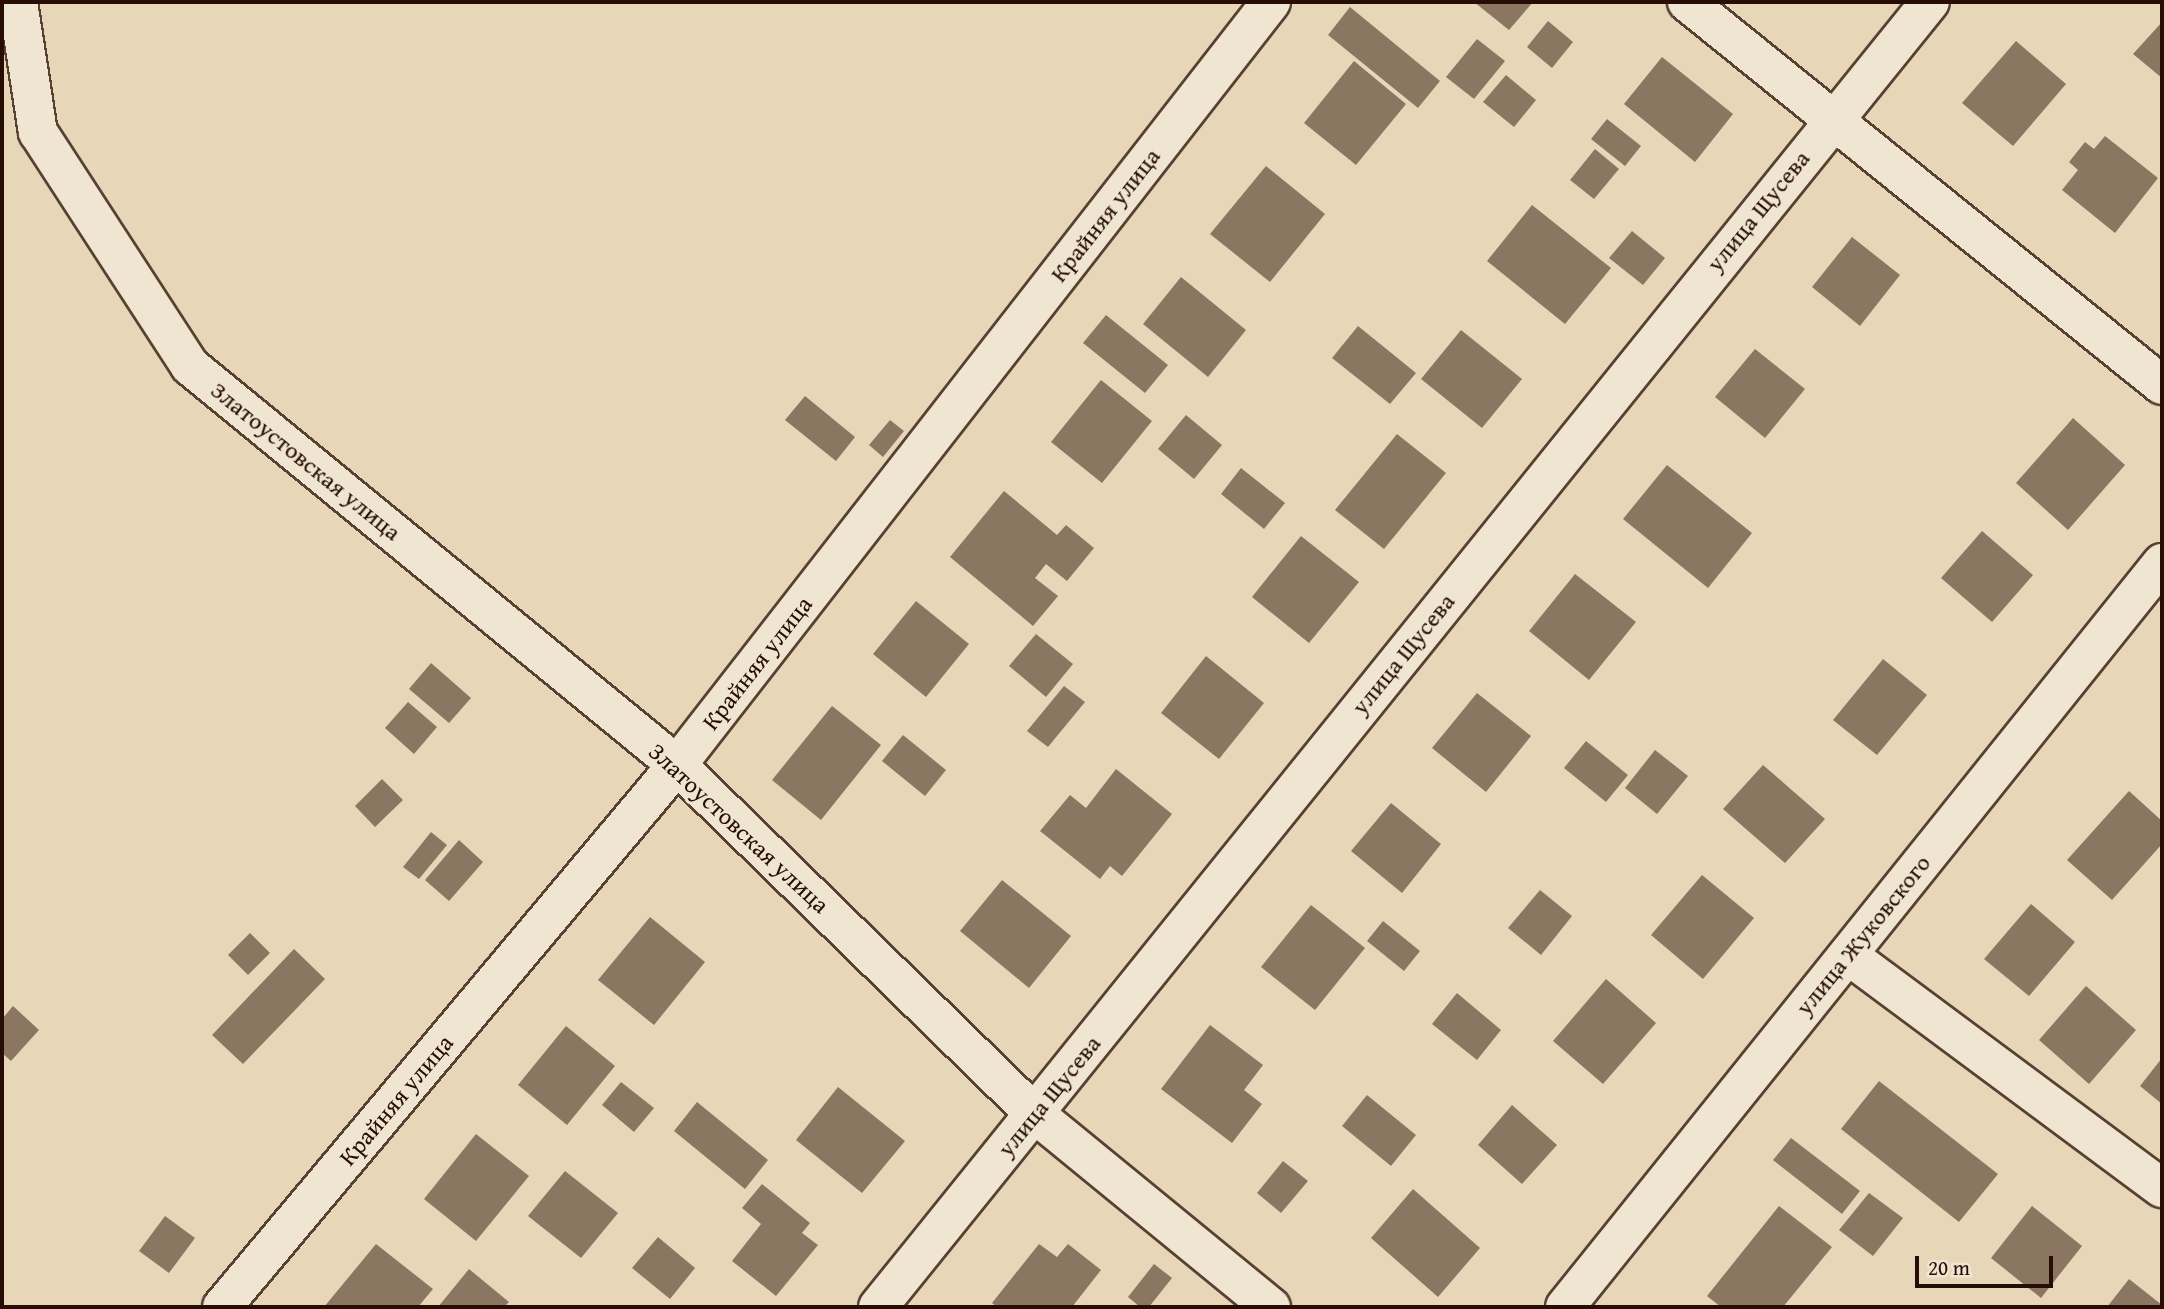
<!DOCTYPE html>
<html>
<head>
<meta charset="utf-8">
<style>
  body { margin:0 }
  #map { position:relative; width:2164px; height:1309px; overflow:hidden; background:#e7d7b8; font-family:"Gentium Book Plus",serif }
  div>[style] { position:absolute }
  .building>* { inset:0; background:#8b7662 }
  .roads { filter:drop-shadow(2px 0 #584032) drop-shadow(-2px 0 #584032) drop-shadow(0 2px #584032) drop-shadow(0 -2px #584032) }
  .minor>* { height:38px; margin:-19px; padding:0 19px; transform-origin:19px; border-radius:19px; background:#efe5d1 }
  span { translate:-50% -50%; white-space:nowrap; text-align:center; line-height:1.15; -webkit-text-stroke:6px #efe5d1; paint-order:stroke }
  .street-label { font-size:24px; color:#280d05 }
  .frame { position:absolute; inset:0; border:4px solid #280d05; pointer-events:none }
  .scale { position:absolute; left:1915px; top:1256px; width:138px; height:32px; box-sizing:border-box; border:4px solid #280d05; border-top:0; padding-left:9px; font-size:21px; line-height:24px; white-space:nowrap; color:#280d05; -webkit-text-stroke:5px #efe5d1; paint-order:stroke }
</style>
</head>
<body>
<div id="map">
  <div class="building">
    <div style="clip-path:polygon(1474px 2px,1533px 2px,1509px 30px)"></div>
    <div style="clip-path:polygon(1350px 7px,1440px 81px,1418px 108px,1328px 35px)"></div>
    <div style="clip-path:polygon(1548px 21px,1573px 42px,1552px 68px,1527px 47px)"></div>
    <div style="clip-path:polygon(2162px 22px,2162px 78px,2133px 54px)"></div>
    <div style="clip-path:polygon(1477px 39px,1505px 61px,1474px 99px,1446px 77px)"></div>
    <div style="clip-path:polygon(2016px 41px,2066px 84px,2013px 146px,1962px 103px)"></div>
    <div style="clip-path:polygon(1662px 57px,1733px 114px,1695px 162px,1624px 104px)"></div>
    <div style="clip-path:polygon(1354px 61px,1406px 104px,1356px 165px,1304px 123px)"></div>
    <div style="clip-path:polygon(1506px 75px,1536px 100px,1514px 127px,1483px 102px)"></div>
    <div style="clip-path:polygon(1607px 119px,1641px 146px,1625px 166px,1591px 139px)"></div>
    <div style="clip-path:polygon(2105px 136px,2158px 178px,2115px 233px,2062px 190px,2078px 170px,2069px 162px,2085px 142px,2094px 149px)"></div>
    <div style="clip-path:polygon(1595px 149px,1619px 169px,1594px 199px,1570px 180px)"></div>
    <div style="clip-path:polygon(1266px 166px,1325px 214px,1270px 282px,1210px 234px)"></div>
    <div style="clip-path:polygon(1532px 205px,1611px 268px,1565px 324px,1487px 261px)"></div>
    <div style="clip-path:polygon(1632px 231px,1665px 258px,1643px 285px,1609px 258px)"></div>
    <div style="clip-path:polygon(1852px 237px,1900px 275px,1860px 326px,1812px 287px)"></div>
    <div style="clip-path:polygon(1181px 277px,1246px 330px,1208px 377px,1143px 324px)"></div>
    <div style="clip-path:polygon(1106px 315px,1168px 365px,1145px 393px,1083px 343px)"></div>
    <div style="clip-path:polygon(1358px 326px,1416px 373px,1390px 404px,1332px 358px)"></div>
    <div style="clip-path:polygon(1461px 330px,1522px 379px,1482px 428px,1421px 379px)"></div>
    <div style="clip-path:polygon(1755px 349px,1805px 389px,1765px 438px,1715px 397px)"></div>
    <div style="clip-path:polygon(1101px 380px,1152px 421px,1102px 483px,1051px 442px)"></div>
    <div style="clip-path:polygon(805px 396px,855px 437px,836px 461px,785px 420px)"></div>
    <div style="clip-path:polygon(1186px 415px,1222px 445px,1194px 479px,1158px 449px)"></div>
    <div style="clip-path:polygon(2073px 418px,2125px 465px,2068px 530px,2016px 483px)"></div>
    <div style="clip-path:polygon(890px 420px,904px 431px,883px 457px,869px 445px)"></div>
    <div style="clip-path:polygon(1397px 434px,1446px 473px,1384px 549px,1335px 510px)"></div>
    <div style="clip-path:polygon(1667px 465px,1752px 533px,1708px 588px,1623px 519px)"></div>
    <div style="clip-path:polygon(1241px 468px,1285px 503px,1264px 529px,1221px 494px)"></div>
    <div style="clip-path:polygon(1004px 491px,1057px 535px,1066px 525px,1094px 548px,1067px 581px,1046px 564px,1035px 578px,1058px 596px,1033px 626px,950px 557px)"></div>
    <div style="clip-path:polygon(1982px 531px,2033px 575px,1992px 622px,1941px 578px)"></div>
    <div style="clip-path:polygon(1301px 536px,1359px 582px,1309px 643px,1252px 597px)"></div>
    <div style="clip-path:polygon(1575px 574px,1636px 622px,1589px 680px,1529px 631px)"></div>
    <div style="clip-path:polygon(916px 601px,969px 644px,926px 697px,873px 654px)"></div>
    <div style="clip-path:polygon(1036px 634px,1073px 664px,1046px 697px,1009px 666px)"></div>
    <div style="clip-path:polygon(1206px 656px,1264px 703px,1219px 759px,1161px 713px)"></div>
    <div style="clip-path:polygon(1883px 659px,1927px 695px,1877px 755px,1833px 720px)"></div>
    <div style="clip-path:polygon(431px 663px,471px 698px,449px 723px,409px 689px)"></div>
    <div style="clip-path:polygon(1064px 686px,1085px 702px,1048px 747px,1027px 731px)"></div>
    <div style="clip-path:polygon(1477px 693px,1531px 736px,1486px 792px,1432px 748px)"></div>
    <div style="clip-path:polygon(408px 702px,437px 727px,414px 754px,385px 728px)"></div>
    <div style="clip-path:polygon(832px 706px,881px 745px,821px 820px,772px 780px)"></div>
    <div style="clip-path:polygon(903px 735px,946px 770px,925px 796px,882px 761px)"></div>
    <div style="clip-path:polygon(1586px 741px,1628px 775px,1606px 802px,1564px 768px)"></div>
    <div style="clip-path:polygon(1655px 750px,1688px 776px,1657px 814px,1625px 788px)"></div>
    <div style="clip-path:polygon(1763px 765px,1825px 819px,1785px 863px,1723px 809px)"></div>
    <div style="clip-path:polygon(1116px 769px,1172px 814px,1122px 876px,1110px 866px,1100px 879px,1040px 831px,1070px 795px,1086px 808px)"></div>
    <div style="clip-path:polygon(382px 779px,403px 800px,375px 827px,355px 806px)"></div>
    <div style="clip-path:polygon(2129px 791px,2162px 821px,2162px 844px,2112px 900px,2067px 860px)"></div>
    <div style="clip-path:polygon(1391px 803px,1441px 844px,1402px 893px,1351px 851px)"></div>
    <div style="clip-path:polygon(431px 832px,447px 845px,419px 879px,403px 867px)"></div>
    <div style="clip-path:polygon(459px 840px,483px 862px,449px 901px,425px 880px)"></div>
    <div style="clip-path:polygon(1702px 875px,1754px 918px,1703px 979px,1651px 935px)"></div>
    <div style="clip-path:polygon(1002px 880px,1071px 936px,1029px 988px,960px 931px)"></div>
    <div style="clip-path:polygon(1540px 890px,1572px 916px,1541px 955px,1508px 928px)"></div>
    <div style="clip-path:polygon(2031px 904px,2075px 942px,2029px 996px,1984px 959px)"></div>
    <div style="clip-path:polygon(1311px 905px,1365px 948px,1315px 1010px,1261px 967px)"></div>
    <div style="clip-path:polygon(650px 917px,705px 962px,654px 1025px,598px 980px)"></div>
    <div style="clip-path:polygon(1383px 921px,1420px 951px,1404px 971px,1367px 941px)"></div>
    <div style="clip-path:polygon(250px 933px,270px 953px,248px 975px,228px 955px)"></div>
    <div style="clip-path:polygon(294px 949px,325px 979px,243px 1064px,212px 1035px)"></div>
    <div style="clip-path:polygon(1606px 979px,1656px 1023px,1603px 1084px,1553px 1041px)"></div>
    <div style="clip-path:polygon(2086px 986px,2136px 1030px,2089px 1084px,2039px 1040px)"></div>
    <div style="clip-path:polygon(1457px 993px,1501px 1030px,1477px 1060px,1432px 1024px)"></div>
    <div style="clip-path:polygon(13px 1006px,39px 1030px,11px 1061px,2px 1053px,2px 1019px)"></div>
    <div style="clip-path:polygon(1210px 1025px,1263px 1065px,1244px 1090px,1262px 1104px,1232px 1143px,1161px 1089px)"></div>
    <div style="clip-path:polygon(566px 1026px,615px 1066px,567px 1125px,518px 1085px)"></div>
    <div style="clip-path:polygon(2162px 1058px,2162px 1104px,2140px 1086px)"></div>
    <div style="clip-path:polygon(1879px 1081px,1998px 1174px,1959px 1222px,1841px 1129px)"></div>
    <div style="clip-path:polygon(621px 1082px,654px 1108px,634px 1132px,602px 1105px)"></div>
    <div style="clip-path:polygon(838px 1087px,905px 1141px,862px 1193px,796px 1140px)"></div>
    <div style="clip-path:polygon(1367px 1095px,1416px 1135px,1391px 1166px,1342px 1126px)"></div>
    <div style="clip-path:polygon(697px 1102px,768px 1160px,745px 1189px,674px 1131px)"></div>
    <div style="clip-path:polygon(1512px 1105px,1557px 1145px,1522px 1184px,1478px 1145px)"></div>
    <div style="clip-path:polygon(476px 1134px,529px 1176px,476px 1241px,424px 1199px)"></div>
    <div style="clip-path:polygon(1791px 1138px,1860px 1191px,1842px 1214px,1773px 1160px)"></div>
    <div style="clip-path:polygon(1283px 1161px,1308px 1181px,1281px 1213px,1257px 1193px)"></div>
    <div style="clip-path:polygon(565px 1171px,618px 1213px,581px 1258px,528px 1216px)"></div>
    <div style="clip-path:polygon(762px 1184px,810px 1223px,802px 1233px,818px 1245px,776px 1296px,732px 1261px,761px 1224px,742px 1208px)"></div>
    <div style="clip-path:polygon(1413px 1189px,1480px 1248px,1438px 1297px,1371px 1238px)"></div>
    <div style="clip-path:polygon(1869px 1193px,1903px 1218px,1873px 1256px,1839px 1230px)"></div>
    <div style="clip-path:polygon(1779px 1206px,1832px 1247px,1783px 1307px,1721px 1307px,1707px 1296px)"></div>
    <div style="clip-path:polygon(2032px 1206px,2082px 1246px,2041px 1298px,1991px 1258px)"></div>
    <div style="clip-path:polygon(165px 1216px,195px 1238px,169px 1273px,139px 1251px)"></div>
    <div style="clip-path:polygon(658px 1237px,695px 1268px,670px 1299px,632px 1268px)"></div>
    <div style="clip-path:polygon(376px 1244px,433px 1289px,418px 1307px,324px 1307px)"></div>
    <div style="clip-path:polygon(1039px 1244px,1057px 1257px,1068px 1244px,1101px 1270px,1072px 1307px,997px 1307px,992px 1303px)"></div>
    <div style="clip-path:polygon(1154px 1264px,1172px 1278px,1149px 1307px,1140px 1307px,1128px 1297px)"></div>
    <div style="clip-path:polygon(469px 1269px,509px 1302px,504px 1307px,438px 1307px)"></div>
    <div style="clip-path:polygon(2129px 1279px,2162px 1305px,2162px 1307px,2107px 1307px)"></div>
  </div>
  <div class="roads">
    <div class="minor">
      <div style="left:18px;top:2px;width:132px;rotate:81.3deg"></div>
      <div style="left:38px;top:132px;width:279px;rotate:57deg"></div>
      <div style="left:190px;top:366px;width:630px;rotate:39.33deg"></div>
      <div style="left:677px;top:765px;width:500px;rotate:44.3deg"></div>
      <div style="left:1035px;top:1114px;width:305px;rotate:39.3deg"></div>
      <div style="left:1687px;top:2px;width:610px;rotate:38.88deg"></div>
      <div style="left:1848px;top:955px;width:391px;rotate:36.6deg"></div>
      <div style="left:222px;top:1307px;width:708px;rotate:-49.99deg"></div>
      <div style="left:677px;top:765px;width:967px;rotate:-52.1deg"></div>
      <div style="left:878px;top:1307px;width:1676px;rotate:-51.13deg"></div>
      <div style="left:1565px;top:1307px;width:954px;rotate:-51.26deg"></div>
    </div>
  </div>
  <div class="street-label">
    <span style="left:1758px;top:211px;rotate:-51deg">улица Щусева</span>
    <span style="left:1105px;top:215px;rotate:-52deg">Крайняя улица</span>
    <span style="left:306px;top:461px;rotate:39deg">Златоустовская улица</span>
    <span style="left:1403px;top:654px;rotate:-51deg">улица Щусева</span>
    <span style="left:757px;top:663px;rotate:-52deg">Крайняя улица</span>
    <span style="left:739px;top:828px;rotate:43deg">Златоустовская улица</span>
    <span style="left:1863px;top:935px;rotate:-51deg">улица Жуковского</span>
    <span style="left:1049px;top:1096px;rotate:-51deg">улица Щусева</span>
    <span style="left:396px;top:1100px;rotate:-50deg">Крайняя улица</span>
  </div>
  <div class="frame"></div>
  <div class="scale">20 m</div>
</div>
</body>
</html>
